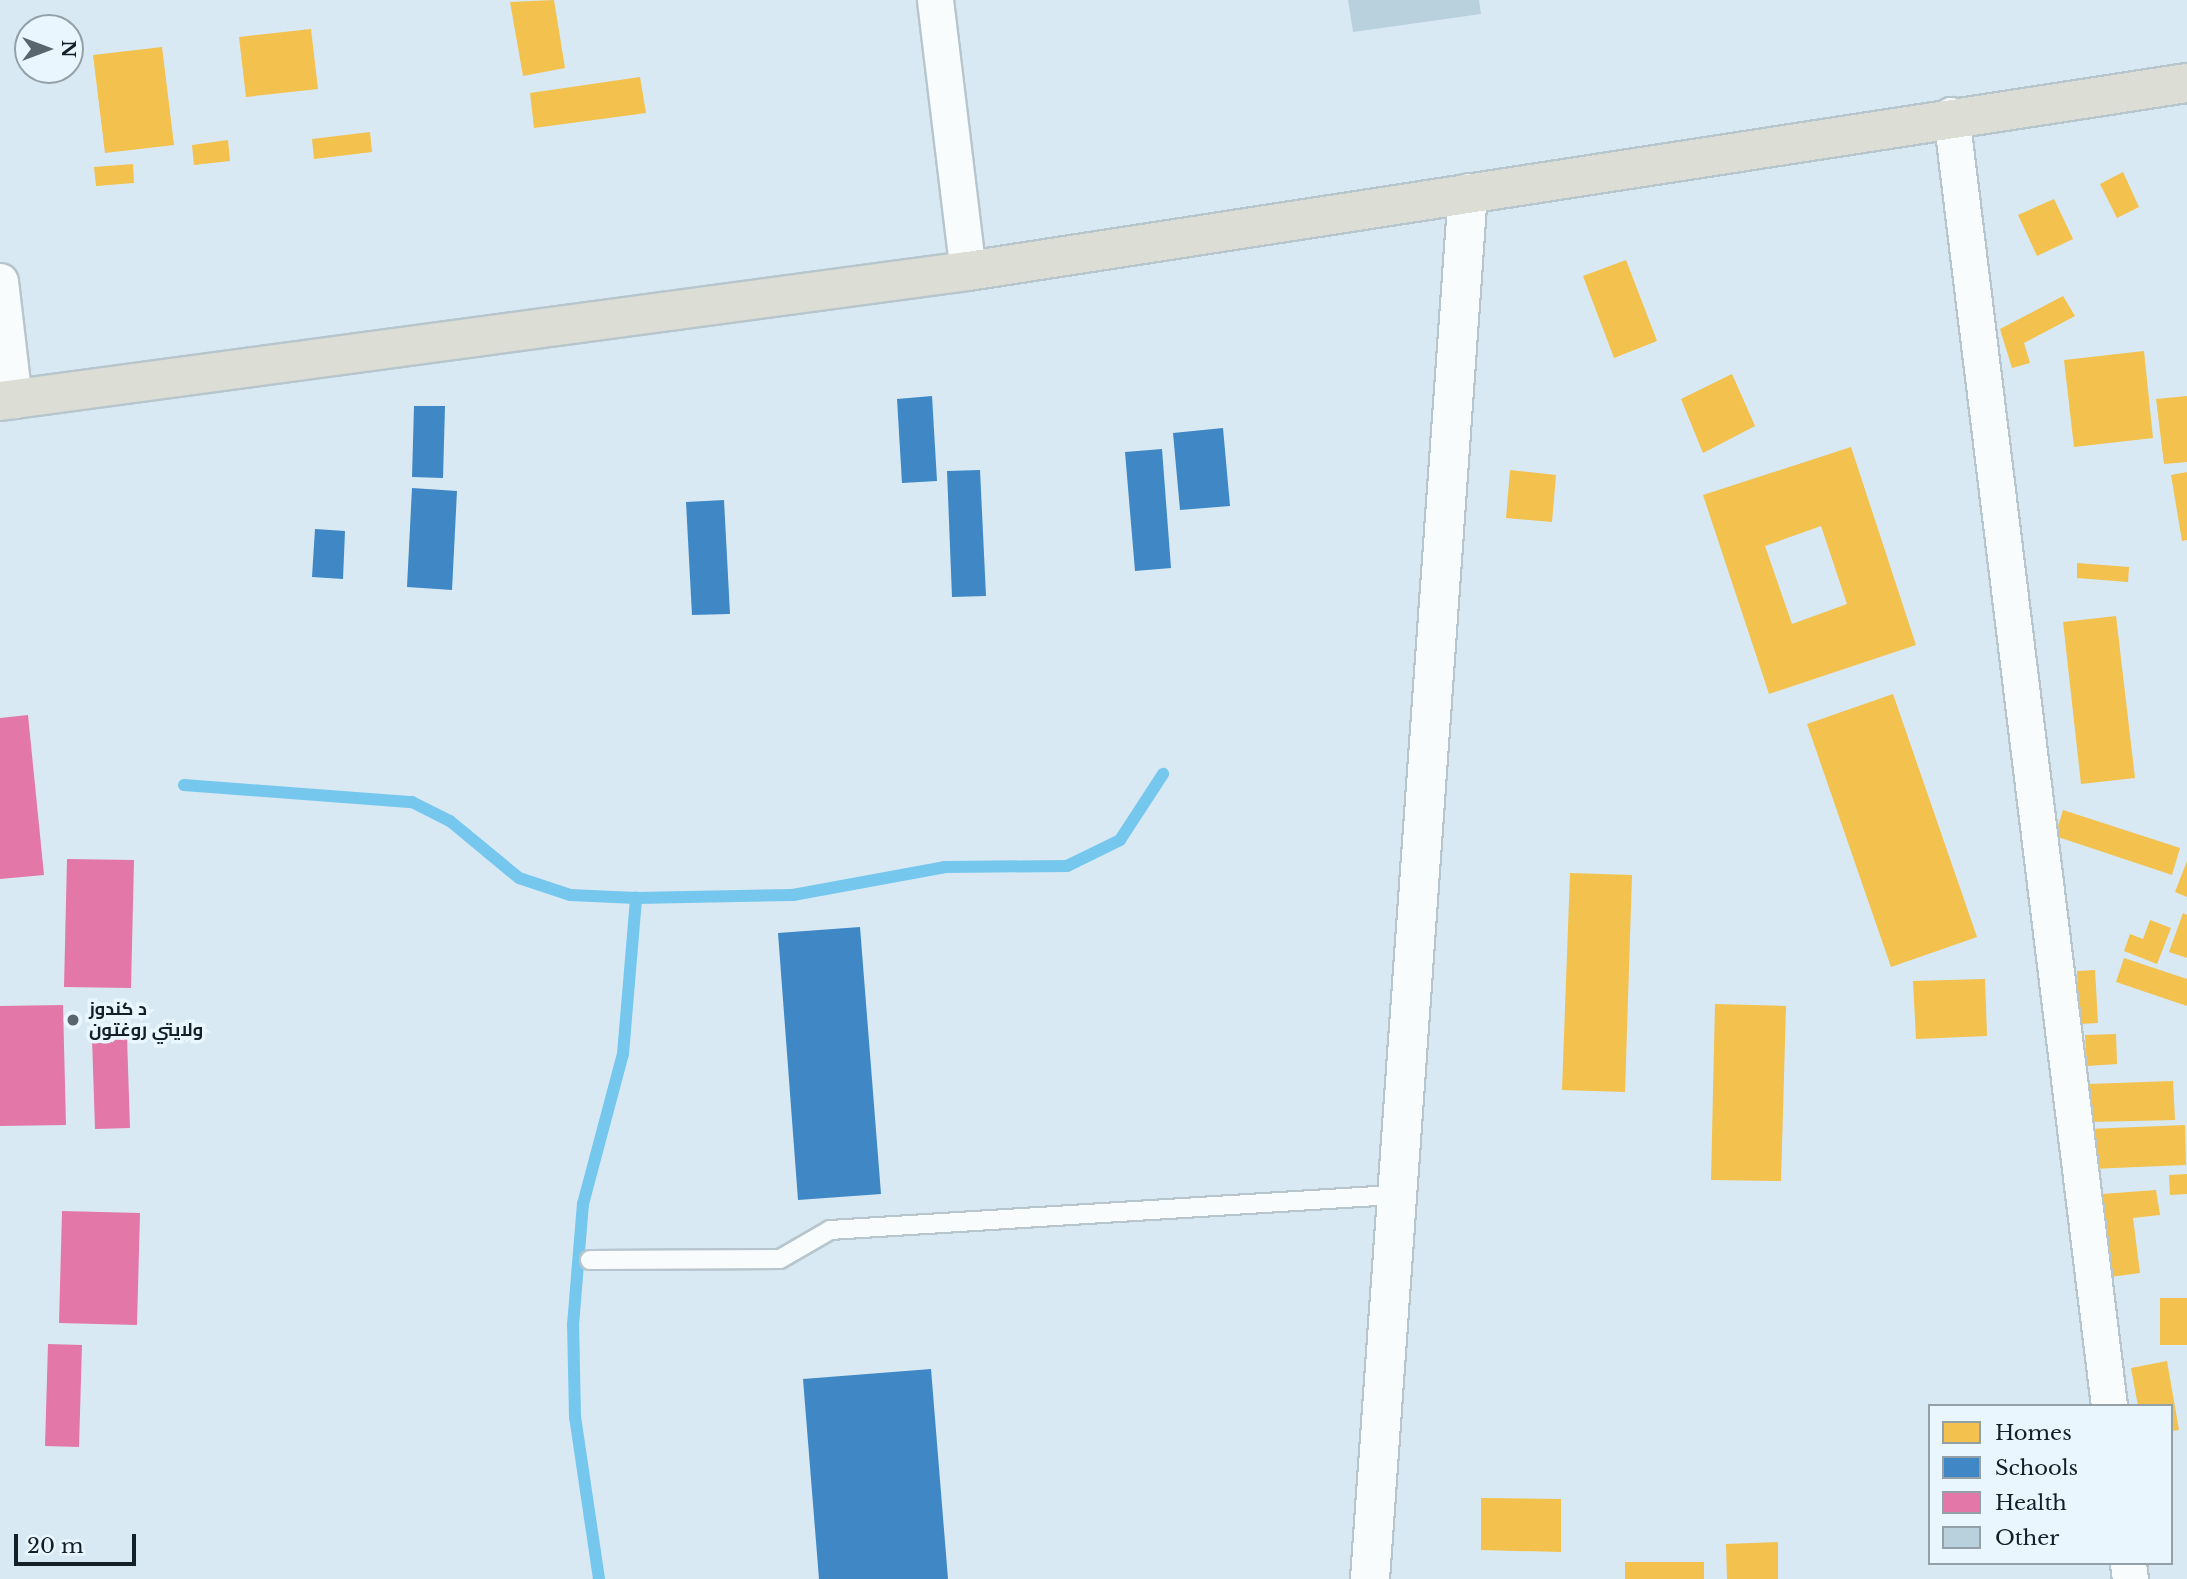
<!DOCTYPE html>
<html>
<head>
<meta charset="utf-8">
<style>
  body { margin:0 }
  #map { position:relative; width:2187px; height:1579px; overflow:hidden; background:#d8e9f3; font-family:"Libre Baskerville",Cairo,serif }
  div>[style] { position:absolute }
  .homes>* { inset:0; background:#f2c14e }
  .schools>* { inset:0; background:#3f88c5 }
  .health>* { inset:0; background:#e377a8 }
  .stream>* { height:12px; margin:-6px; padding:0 6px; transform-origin:6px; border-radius:6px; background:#75c7ee }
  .building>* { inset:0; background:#b9d0dd }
  .roads { filter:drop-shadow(2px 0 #b7c5cd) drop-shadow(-2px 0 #b7c5cd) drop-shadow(0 2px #b7c5cd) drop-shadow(0 -2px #b7c5cd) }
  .lane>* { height:18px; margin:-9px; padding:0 9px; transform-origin:9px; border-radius:9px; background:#f9fcfd }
  .street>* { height:35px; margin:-17.5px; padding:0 17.5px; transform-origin:17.5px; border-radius:17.5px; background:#f9fcfd }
  .secondary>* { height:38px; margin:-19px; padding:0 19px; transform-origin:19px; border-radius:19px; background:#f9fcfd }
  .highway>* { height:38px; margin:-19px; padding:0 19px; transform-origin:19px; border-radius:19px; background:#dcddd4 }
  .dots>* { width:19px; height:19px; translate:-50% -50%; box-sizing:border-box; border:4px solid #e9f6fe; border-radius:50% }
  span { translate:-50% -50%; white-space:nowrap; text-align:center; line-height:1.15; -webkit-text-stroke:7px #e9f6fe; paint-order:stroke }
  .poi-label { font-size:18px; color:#142027; font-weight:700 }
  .left { translate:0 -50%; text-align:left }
  .legend { position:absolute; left:1928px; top:1404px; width:245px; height:161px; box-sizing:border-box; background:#e9f6fe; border:2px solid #94a0a8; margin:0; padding:9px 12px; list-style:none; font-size:21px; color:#142027 }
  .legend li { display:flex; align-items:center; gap:14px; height:35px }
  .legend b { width:35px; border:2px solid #94a0a8 }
  .north { position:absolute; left:14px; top:14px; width:70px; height:70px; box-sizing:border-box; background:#e9f6fe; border:2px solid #94a0a8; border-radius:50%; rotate:90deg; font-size:19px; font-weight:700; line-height:28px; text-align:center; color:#142027 }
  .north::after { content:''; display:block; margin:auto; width:24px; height:32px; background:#59666e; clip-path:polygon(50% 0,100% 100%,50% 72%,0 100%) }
  .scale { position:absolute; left:14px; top:1534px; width:122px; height:32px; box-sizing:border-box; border:4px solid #142027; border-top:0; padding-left:9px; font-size:21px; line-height:24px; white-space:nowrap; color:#142027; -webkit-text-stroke:5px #e9f6fe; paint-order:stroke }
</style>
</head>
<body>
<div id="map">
  <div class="homes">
    <div style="clip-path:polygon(554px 0,565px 68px,523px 76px,510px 2px)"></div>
    <div style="clip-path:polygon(311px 29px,318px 89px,246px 97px,239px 37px)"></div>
    <div style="clip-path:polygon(162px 47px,174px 145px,105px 153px,93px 55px)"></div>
    <div style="clip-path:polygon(640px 77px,646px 113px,534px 128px,530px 93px)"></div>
    <div style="clip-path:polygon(370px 132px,372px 152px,314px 159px,312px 139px)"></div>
    <div style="clip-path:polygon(228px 140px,230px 161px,194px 165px,192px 145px)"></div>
    <div style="clip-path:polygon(133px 164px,134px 183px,96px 186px,94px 167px)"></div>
    <div style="clip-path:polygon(2123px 172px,2139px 207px,2117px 218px,2100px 184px)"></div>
    <div style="clip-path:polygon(2054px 199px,2073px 239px,2037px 256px,2018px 215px)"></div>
    <div style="clip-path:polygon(1626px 260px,1657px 341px,1614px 358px,1583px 276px)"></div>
    <div style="clip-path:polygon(2063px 296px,2075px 316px,2024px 343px,2030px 363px,2012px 368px,2000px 329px)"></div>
    <div style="clip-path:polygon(2144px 351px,2153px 438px,2074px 447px,2064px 360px)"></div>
    <div style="clip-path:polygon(1732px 374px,1755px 426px,1703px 453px,1681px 399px)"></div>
    <div style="clip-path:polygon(2187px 396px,2187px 462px,2164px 464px,2156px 399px)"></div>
    <div style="clip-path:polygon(evenodd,1851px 447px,1916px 645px,1769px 694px,1703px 495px,1851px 447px,1821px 526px,1847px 604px,1792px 624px,1765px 546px,1821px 526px)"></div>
    <div style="clip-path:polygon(1510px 470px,1556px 475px,1552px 522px,1506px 518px)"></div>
    <div style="clip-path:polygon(2187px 472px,2187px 540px,2182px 541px,2171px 475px)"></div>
    <div style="clip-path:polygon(2077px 563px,2129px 567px,2128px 582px,2077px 578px)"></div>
    <div style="clip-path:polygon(2116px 616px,2135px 778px,2081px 784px,2063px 622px)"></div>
    <div style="clip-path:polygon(1893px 694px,1977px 937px,1891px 967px,1807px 724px)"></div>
    <div style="clip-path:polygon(2063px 810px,2180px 848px,2172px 875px,2055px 836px)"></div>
    <div style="clip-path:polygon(2187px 861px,2187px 897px,2175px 892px)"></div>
    <div style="clip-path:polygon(1570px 873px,1632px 875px,1625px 1092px,1562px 1090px)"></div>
    <div style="clip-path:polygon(2183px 913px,2187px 915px,2187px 958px,2169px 952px)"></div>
    <div style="clip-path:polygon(2150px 920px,2171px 928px,2157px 964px,2124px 951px,2130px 934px,2143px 939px)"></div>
    <div style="clip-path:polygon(2124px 958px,2187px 979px,2187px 1006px,2116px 982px)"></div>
    <div style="clip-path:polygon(2095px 970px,2098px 1023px,2080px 1024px,2077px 971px)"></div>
    <div style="clip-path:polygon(1985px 979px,1987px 1036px,1916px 1039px,1913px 981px)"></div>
    <div style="clip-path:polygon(1715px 1004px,1786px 1006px,1781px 1181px,1711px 1180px)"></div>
    <div style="clip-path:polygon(2116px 1034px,2117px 1064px,2087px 1066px,2085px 1035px)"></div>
    <div style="clip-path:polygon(2173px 1081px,2175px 1120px,2089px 1122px,2088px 1084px)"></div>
    <div style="clip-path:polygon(2185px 1125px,2186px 1165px,2090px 1169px,2088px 1129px)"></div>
    <div style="clip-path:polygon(2187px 1174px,2187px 1194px,2170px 1195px,2169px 1175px)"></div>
    <div style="clip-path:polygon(2156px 1190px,2160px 1215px,2133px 1218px,2140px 1273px,2110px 1277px,2102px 1194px)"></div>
    <div style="clip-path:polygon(2160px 1298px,2187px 1298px,2187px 1345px,2160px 1345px)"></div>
    <div style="clip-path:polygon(2167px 1361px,2179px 1430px,2171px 1431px,2171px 1406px,2138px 1406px,2131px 1368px)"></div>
    <div style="clip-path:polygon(1481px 1498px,1561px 1499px,1561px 1552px,1481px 1550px)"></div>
    <div style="clip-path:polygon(1778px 1542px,1778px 1579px,1727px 1579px,1726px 1544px)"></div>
    <div style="clip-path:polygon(1625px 1562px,1704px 1562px,1704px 1579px,1625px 1579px)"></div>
  </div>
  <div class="schools">
    <div style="clip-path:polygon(932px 396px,937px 481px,902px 483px,897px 399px)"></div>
    <div style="clip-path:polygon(414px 406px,445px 406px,443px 478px,412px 477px)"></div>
    <div style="clip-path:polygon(1223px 428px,1230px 506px,1180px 510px,1173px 433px)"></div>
    <div style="clip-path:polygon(1162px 449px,1171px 568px,1135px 571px,1125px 452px)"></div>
    <div style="clip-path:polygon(980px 470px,986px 596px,952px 597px,947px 471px)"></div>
    <div style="clip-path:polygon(412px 488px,457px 491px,452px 590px,407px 587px)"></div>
    <div style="clip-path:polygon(724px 500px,730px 614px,692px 615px,686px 502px)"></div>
    <div style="clip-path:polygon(315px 529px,345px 531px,343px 579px,312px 577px)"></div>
    <div style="clip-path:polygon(860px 927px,881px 1194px,798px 1200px,778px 933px)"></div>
    <div style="clip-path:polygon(931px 1369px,948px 1579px,819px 1579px,803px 1379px)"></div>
  </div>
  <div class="health">
    <div style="clip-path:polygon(28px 715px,44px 875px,0 879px,0 718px)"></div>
    <div style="clip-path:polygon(67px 859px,134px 860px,131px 988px,64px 987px)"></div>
    <div style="clip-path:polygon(63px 1005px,66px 1125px,0 1126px,0 1006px)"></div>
    <div style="clip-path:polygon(127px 1037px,130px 1128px,95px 1129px,92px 1038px)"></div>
    <div style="clip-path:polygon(62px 1211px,140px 1213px,137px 1325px,59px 1323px)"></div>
    <div style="clip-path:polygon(48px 1344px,82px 1345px,79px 1447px,45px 1446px)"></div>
  </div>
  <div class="stream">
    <div style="left:184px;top:785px;width:229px;rotate:4.3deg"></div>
    <div style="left:412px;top:802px;width:42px;rotate:26.6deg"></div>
    <div style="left:450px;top:821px;width:89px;rotate:39.6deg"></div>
    <div style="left:519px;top:878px;width:54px;rotate:18.4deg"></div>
    <div style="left:570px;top:895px;width:66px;rotate:2.6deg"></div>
    <div style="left:636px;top:898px;width:157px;rotate:-1.1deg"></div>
    <div style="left:793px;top:895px;width:155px;rotate:-10.4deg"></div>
    <div style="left:945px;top:867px;width:122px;rotate:-0.5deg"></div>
    <div style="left:1067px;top:866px;width:59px;rotate:-26.1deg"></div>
    <div style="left:1120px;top:840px;width:79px;rotate:-56.9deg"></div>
    <div style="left:599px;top:1579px;width:164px;rotate:-98.4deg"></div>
    <div style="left:575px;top:1417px;width:92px;rotate:-91.2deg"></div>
    <div style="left:573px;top:1325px;width:121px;rotate:-85.3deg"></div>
    <div style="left:583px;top:1204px;width:155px;rotate:-75.1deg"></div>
    <div style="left:623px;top:1054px;width:157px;rotate:-85.2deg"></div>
  </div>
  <div class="building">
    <div style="clip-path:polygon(1348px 0,1479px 0,1481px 14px,1353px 32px)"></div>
  </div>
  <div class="roads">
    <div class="lane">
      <div style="left:590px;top:1260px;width:190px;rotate:-0.3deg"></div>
      <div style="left:780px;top:1259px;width:58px;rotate:-30.1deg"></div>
      <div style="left:830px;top:1230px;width:564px;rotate:-3.56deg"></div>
    </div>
    <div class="street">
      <div style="left:935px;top:0;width:273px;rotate:83.1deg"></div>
      <div style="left:1951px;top:115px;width:1301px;rotate:83.02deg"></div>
      <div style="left:0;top:281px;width:120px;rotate:83.3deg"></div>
      <div style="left:2128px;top:1563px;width:16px;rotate:83deg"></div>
    </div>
    <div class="secondary">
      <div style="left:1370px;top:1579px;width:1389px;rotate:-85.96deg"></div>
    </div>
    <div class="highway">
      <div style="left:0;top:401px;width:977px;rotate:-7.65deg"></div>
      <div style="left:968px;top:271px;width:1233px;rotate:-8.77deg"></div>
    </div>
  </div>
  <div class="dots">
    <div style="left:73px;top:1020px;background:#59666e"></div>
  </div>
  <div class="poi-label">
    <span class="left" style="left:89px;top:1020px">د کندوز<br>ولایتي روغتون</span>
  </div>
  <ul class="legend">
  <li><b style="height:19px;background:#f2c14e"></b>Homes</li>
  <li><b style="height:19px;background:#3f88c5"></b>Schools</li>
  <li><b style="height:19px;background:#e377a8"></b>Health</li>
  <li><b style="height:19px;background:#b9d0dd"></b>Other</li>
  </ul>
  <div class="north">N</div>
  <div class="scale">20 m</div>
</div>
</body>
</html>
